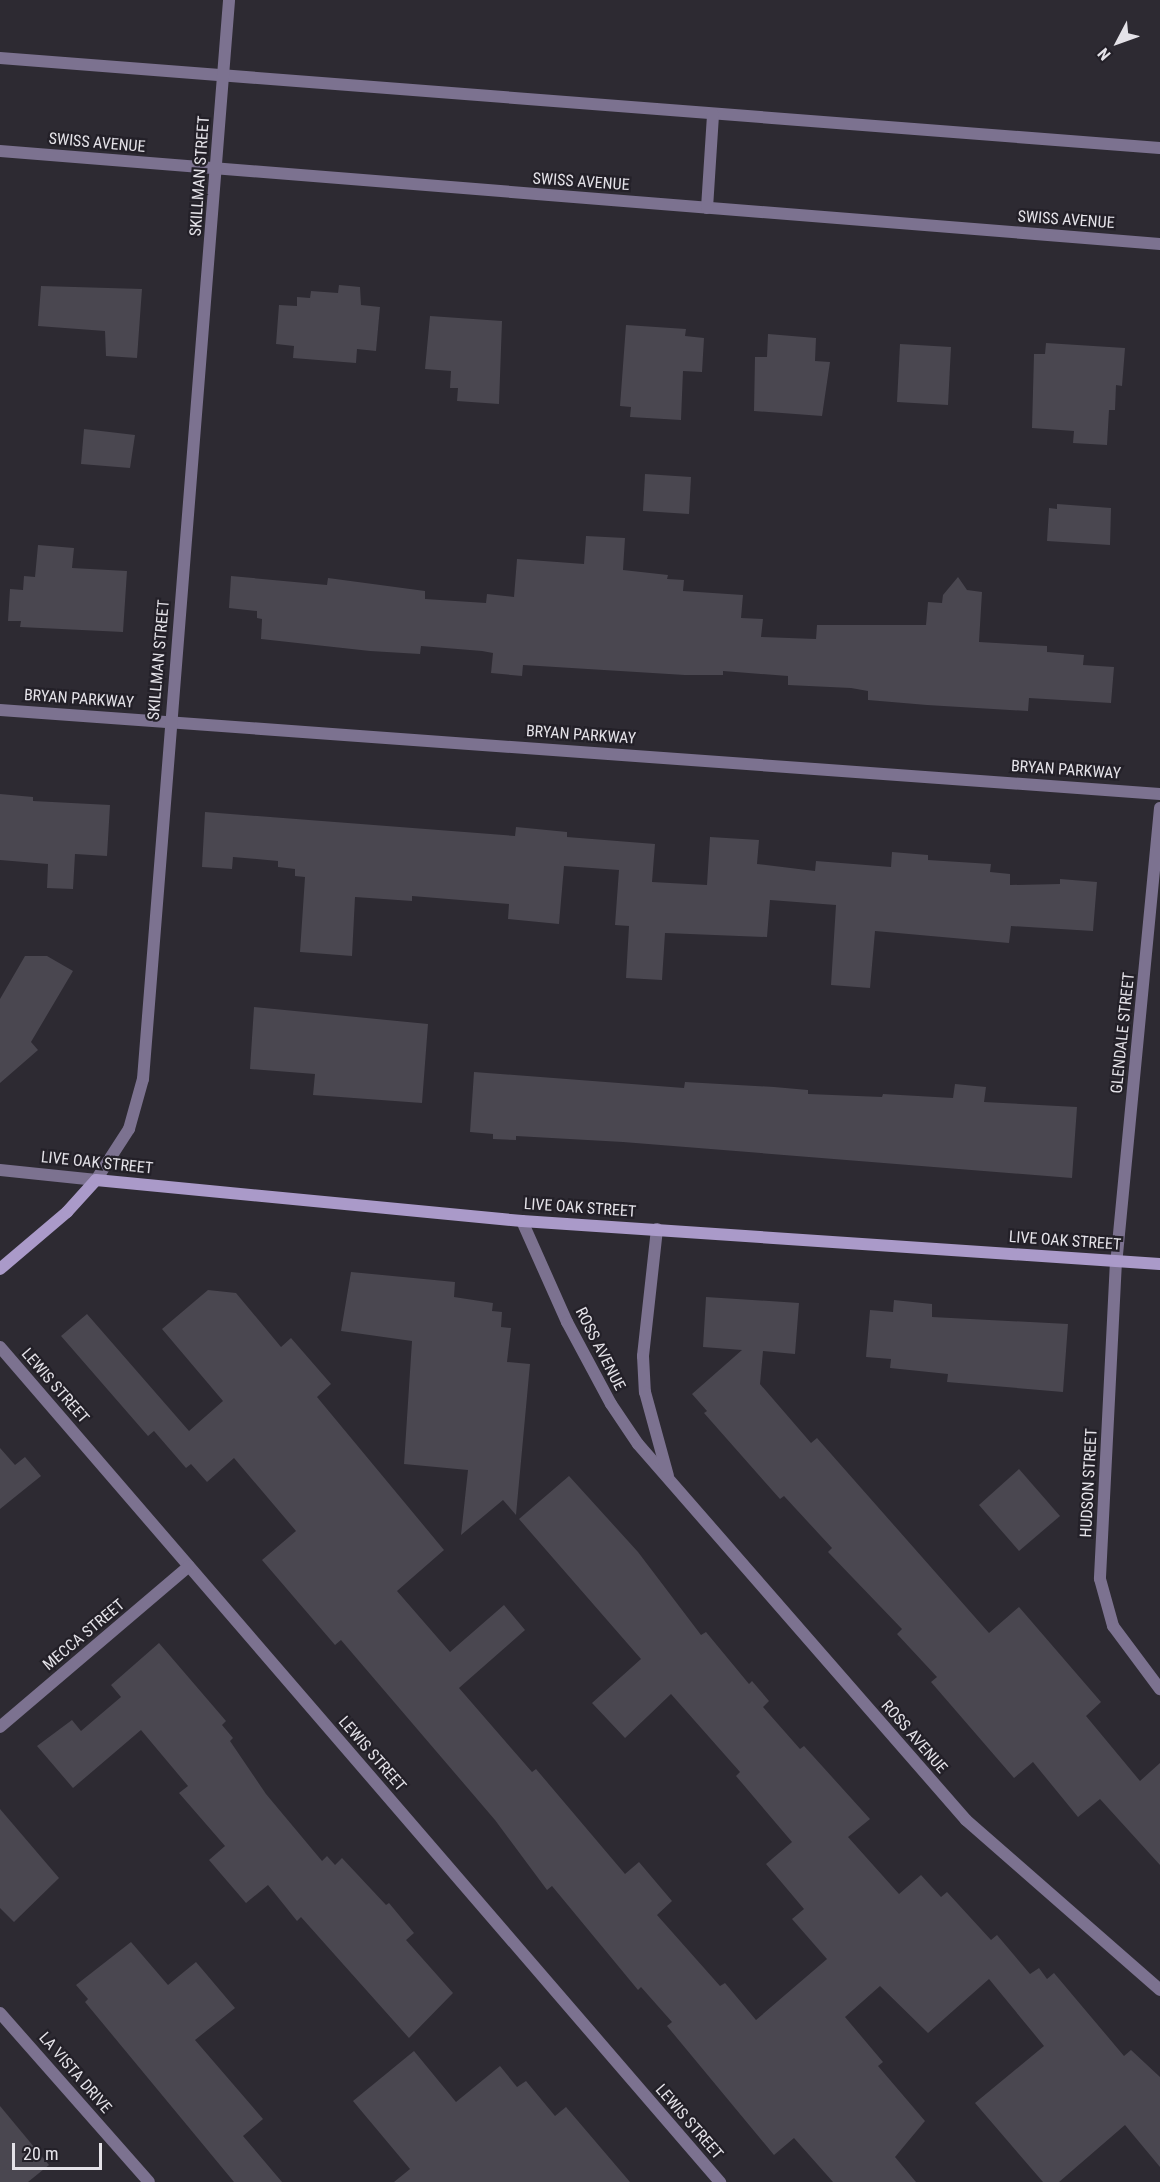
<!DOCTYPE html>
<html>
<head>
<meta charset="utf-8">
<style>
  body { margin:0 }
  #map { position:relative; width:1160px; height:2182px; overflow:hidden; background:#2d2a32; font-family:"Roboto Condensed",sans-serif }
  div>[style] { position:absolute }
  .building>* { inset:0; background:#4a4750 }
  .minor>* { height:12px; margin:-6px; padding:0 6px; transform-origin:6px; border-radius:6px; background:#7c7290 }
  .tertiary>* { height:12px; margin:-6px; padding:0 6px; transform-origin:6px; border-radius:6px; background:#7c7290 }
  .secondary>* { height:12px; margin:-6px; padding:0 6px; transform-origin:6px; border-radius:6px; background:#aa9ac9 }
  span { translate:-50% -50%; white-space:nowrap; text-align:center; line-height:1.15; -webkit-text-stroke:4.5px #232028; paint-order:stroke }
  .street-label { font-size:16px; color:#e4e2e8 }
  .north { position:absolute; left:1088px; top:12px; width:60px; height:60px; -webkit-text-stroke:4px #232028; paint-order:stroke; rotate:229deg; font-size:16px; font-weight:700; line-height:24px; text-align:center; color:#e4e2e8 }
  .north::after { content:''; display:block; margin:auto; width:21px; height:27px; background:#e4e2e8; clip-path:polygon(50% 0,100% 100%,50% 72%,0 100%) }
  .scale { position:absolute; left:12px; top:2143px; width:90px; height:27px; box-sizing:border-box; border:3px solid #e4e2e8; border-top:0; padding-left:8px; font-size:18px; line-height:21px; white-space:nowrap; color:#e4e2e8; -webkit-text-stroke:4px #232028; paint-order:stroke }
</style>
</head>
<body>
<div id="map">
  <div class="building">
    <div style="clip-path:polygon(339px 285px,360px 287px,361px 305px,380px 307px,376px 351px,357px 349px,356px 363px,293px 358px,294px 346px,276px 344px,279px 305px,297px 306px,297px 297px,310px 298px,311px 291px,338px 293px)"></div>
    <div style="clip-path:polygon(41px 286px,142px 289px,137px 358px,106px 356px,105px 331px,38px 326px)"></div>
    <div style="clip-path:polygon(430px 316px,502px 321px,499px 404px,457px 401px,458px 388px,450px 388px,451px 371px,425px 369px)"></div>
    <div style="clip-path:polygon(626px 325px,686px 329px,685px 336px,704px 338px,702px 372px,683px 371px,681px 420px,630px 417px,631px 407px,620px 406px)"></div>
    <div style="clip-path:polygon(768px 334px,816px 338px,815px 361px,830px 362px,822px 416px,754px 411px,755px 357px,767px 357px)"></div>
    <div style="clip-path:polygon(1046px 343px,1125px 348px,1122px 386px,1116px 385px,1115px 410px,1109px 410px,1107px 445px,1073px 443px,1074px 431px,1032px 428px,1034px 354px,1045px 354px)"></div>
    <div style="clip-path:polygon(900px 344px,951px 347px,948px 405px,897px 402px)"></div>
    <div style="clip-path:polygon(84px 429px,135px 435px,130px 468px,81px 464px)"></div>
    <div style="clip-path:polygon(645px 474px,691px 477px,689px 514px,643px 511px)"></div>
    <div style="clip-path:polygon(1057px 504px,1111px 508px,1110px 545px,1047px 541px,1049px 508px,1057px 509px)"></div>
    <div style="clip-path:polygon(586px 536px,625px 538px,623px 570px,668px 575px,667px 579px,684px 580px,683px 591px,743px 595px,741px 618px,763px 619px,761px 637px,816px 639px,817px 625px,926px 625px,928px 602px,942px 603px,943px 595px,958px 577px,967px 590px,982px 592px,979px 642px,1047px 646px,1047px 652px,1084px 655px,1083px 665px,1114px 667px,1111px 703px,1029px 698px,1028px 711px,927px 705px,868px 700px,868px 691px,851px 688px,788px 685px,788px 676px,723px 671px,723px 675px,685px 675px,523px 665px,522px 676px,491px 673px,493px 653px,482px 651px,421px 646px,420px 654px,370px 651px,261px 639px,262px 619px,257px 618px,257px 611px,229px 608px,231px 576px,327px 585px,328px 578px,425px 591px,425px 599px,486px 603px,487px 594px,514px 597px,517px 559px,584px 564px)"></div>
    <div style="clip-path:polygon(38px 545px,74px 548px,72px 568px,127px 571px,123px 632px,20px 627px,21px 621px,8px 621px,10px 589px,23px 590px,24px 576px,35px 577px)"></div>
    <div style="clip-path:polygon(0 794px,33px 797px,33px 801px,110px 805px,107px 856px,75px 854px,73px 889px,47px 888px,48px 864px,0 860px)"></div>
    <div style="clip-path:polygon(205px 812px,515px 836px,516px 827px,567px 832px,567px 837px,655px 844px,652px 882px,707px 885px,710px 837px,759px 840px,757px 864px,815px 871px,816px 861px,891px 867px,892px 852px,928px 855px,928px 860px,991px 864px,990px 872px,1010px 874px,1010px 885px,1060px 884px,1060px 879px,1097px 882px,1093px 931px,1011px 926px,1009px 943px,875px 931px,870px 988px,831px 985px,836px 905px,770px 900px,767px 937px,665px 933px,662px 980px,626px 978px,629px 926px,615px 925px,619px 870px,564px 866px,559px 924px,508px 919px,509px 904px,412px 896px,412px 901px,355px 897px,352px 956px,300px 952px,305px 877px,295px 876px,295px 869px,278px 867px,278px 861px,233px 857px,232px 869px,202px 867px)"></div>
    <div style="clip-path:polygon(25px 956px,47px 956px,73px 971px,31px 1042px,38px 1050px,0 1083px,0 999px)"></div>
    <div style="clip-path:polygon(254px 1007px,428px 1024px,422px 1103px,313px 1095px,315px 1074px,250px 1069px)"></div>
    <div style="clip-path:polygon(474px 1072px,684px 1088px,685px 1082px,774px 1087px,808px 1090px,808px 1094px,882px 1097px,883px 1094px,953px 1098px,955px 1084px,986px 1087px,984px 1102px,1077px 1107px,1072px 1178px,623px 1142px,516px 1136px,516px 1140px,493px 1139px,493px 1134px,470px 1132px)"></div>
    <div style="clip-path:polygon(351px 1272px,455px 1282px,454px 1297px,493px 1303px,492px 1311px,502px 1312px,501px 1327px,511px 1328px,507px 1362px,530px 1364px,516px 1515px,503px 1500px,461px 1535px,468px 1470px,404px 1464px,412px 1341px,341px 1331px)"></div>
    <div style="clip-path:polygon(208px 1290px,236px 1293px,281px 1347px,291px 1338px,331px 1384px,317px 1397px,444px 1550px,397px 1591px,450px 1652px,504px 1605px,525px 1630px,459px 1688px,532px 1772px,536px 1769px,625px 1874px,639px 1862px,672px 1901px,657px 1915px,720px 1986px,725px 1983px,756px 2020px,827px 1959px,792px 1919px,804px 1909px,766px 1864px,792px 1842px,736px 1776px,740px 1772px,671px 1694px,625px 1738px,592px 1703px,641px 1659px,519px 1519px,569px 1476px,638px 1552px,701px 1635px,706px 1632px,749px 1684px,752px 1681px,769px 1701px,763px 1707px,800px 1749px,804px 1746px,870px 1819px,848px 1837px,899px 1894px,921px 1875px,941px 1897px,947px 1892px,991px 1940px,997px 1935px,1030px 1974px,1039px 1968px,1047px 1979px,1054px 1973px,1124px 2056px,1131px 2050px,1160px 2077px,1160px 2167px,1125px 2125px,1059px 2182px,1043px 2182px,975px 2103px,1044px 2046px,989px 1979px,928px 2033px,880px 1986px,845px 2017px,883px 2062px,878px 2066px,925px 2121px,895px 2157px,916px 2182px,833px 2182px,794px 2138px,774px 2155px,667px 2026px,672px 2022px,641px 1987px,638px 1990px,552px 1886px,547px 1890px,495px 1820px,341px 1640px,335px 1645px,262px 1560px,296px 1531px,234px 1458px,207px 1482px,191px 1464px,186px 1468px,154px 1431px,148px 1436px,61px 1336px,87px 1314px,189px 1431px,223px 1401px,162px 1329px)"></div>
    <div style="clip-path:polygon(706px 1297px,799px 1303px,795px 1354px,763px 1351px,760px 1384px,811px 1443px,817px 1438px,989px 1633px,1019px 1607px,1101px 1702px,1086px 1716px,1140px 1781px,1160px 1763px,1160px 1865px,1100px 1799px,1078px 1817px,1033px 1762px,1014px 1778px,931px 1682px,937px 1677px,897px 1634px,902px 1629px,828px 1552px,832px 1548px,784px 1496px,780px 1499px,704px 1413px,707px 1411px,692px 1394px,742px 1350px,703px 1347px)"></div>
    <div style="clip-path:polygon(894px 1300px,932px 1304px,932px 1317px,1068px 1324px,1063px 1392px,947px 1382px,948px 1374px,890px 1368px,891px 1359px,866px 1357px,870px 1310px,893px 1312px)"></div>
    <div style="clip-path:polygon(0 1448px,15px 1465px,25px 1457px,41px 1476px,0 1509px)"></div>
    <div style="clip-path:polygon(1019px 1469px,1060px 1516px,1019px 1551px,979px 1505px)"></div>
    <div style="clip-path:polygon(159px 1643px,226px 1721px,222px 1725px,233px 1738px,230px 1741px,266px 1794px,322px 1861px,327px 1856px,335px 1865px,342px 1858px,386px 1905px,389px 1903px,414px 1933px,406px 1940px,453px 1993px,409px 2038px,301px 1917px,297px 1921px,268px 1885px,246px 1903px,209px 1860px,225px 1846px,179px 1793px,188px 1786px,141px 1730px,73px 1788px,37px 1746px,72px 1720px,81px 1731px,121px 1697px,111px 1685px)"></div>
    <div style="clip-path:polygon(0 1809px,59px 1878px,14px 1922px,0 1908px)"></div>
    <div style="clip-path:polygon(131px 1942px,168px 1985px,196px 1962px,235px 2008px,195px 2040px,263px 2119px,243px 2136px,282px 2182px,234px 2182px,85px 2002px,88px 1999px,76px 1985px)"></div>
    <div style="clip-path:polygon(414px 2051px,456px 2102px,500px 2066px,517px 2087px,526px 2081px,555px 2116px,566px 2107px,630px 2182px,394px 2182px,410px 2169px,353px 2101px)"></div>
    <div style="clip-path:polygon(0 2106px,49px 2165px,28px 2182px,0 2182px)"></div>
  </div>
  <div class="minor">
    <div style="left:0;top:710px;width:1163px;rotate:4.14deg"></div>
    <div style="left:1160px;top:808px;width:455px;rotate:95.5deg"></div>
    <div style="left:1116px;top:1261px;width:318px;rotate:92.9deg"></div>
    <div style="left:1100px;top:1579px;width:49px;rotate:74.5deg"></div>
    <div style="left:1113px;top:1626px;width:79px;rotate:53.3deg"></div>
    <div style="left:0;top:1347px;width:1103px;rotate:49.23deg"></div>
    <div style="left:0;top:1727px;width:248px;rotate:-40.4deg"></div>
    <div style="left:0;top:2013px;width:225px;rotate:48.6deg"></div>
  </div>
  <div class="tertiary">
    <div style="left:0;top:58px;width:1163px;rotate:4.44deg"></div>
    <div style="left:0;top:151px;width:1164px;rotate:4.58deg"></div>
    <div style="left:707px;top:208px;width:94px;rotate:-86.3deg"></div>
    <div style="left:0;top:1170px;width:97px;rotate:5.9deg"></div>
    <div style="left:96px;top:1180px;width:61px;rotate:-57.1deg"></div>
    <div style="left:129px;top:1129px;width:52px;rotate:-74.4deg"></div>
    <div style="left:143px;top:1079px;width:1082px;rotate:-85.44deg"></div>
    <div style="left:522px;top:1221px;width:111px;rotate:66deg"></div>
    <div style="left:567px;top:1322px;width:93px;rotate:61.8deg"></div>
    <div style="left:611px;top:1404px;width:48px;rotate:56deg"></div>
    <div style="left:638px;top:1444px;width:499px;rotate:48.9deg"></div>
    <div style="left:966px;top:1820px;width:258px;rotate:41.2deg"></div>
    <div style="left:657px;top:1229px;width:128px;rotate:96.3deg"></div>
    <div style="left:643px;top:1356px;width:36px;rotate:87deg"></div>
    <div style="left:645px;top:1392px;width:87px;rotate:74.7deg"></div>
  </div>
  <div class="secondary">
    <div style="left:0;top:1269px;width:88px;rotate:-40.4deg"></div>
    <div style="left:67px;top:1212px;width:43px;rotate:-47.8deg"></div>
    <div style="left:96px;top:1180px;width:428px;rotate:5.5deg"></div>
    <div style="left:522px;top:1221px;width:639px;rotate:3.86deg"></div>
  </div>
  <div class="street-label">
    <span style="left:97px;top:143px;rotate:5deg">SWISS AVENUE</span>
    <span style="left:200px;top:176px;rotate:-86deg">SKILLMAN STREET</span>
    <span style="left:581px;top:182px;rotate:4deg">SWISS AVENUE</span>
    <span style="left:1066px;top:220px;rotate:4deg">SWISS AVENUE</span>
    <span style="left:159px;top:660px;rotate:-85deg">SKILLMAN STREET</span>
    <span style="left:79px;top:699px;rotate:4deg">BRYAN PARKWAY</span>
    <span style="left:581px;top:735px;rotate:4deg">BRYAN PARKWAY</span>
    <span style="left:1066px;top:770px;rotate:4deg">BRYAN PARKWAY</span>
    <span style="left:1123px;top:1033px;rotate:-84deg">GLENDALE STREET</span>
    <span style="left:97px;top:1163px;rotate:6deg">LIVE OAK STREET</span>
    <span style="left:580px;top:1208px;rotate:4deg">LIVE OAK STREET</span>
    <span style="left:1065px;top:1241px;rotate:4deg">LIVE OAK STREET</span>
    <span style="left:600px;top:1349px;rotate:63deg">ROSS AVENUE</span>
    <span style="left:55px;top:1386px;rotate:49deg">LEWIS STREET</span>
    <span style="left:1089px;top:1483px;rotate:-87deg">HUDSON STREET</span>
    <span style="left:84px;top:1635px;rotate:-40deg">MECCA STREET</span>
    <span style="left:914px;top:1737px;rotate:49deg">ROSS AVENUE</span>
    <span style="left:372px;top:1754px;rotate:49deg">LEWIS STREET</span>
    <span style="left:75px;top:2073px;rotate:49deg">LA VISTA DRIVE</span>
    <span style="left:689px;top:2122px;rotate:49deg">LEWIS STREET</span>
  </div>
  <div class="north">N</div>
  <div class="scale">20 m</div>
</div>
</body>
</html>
